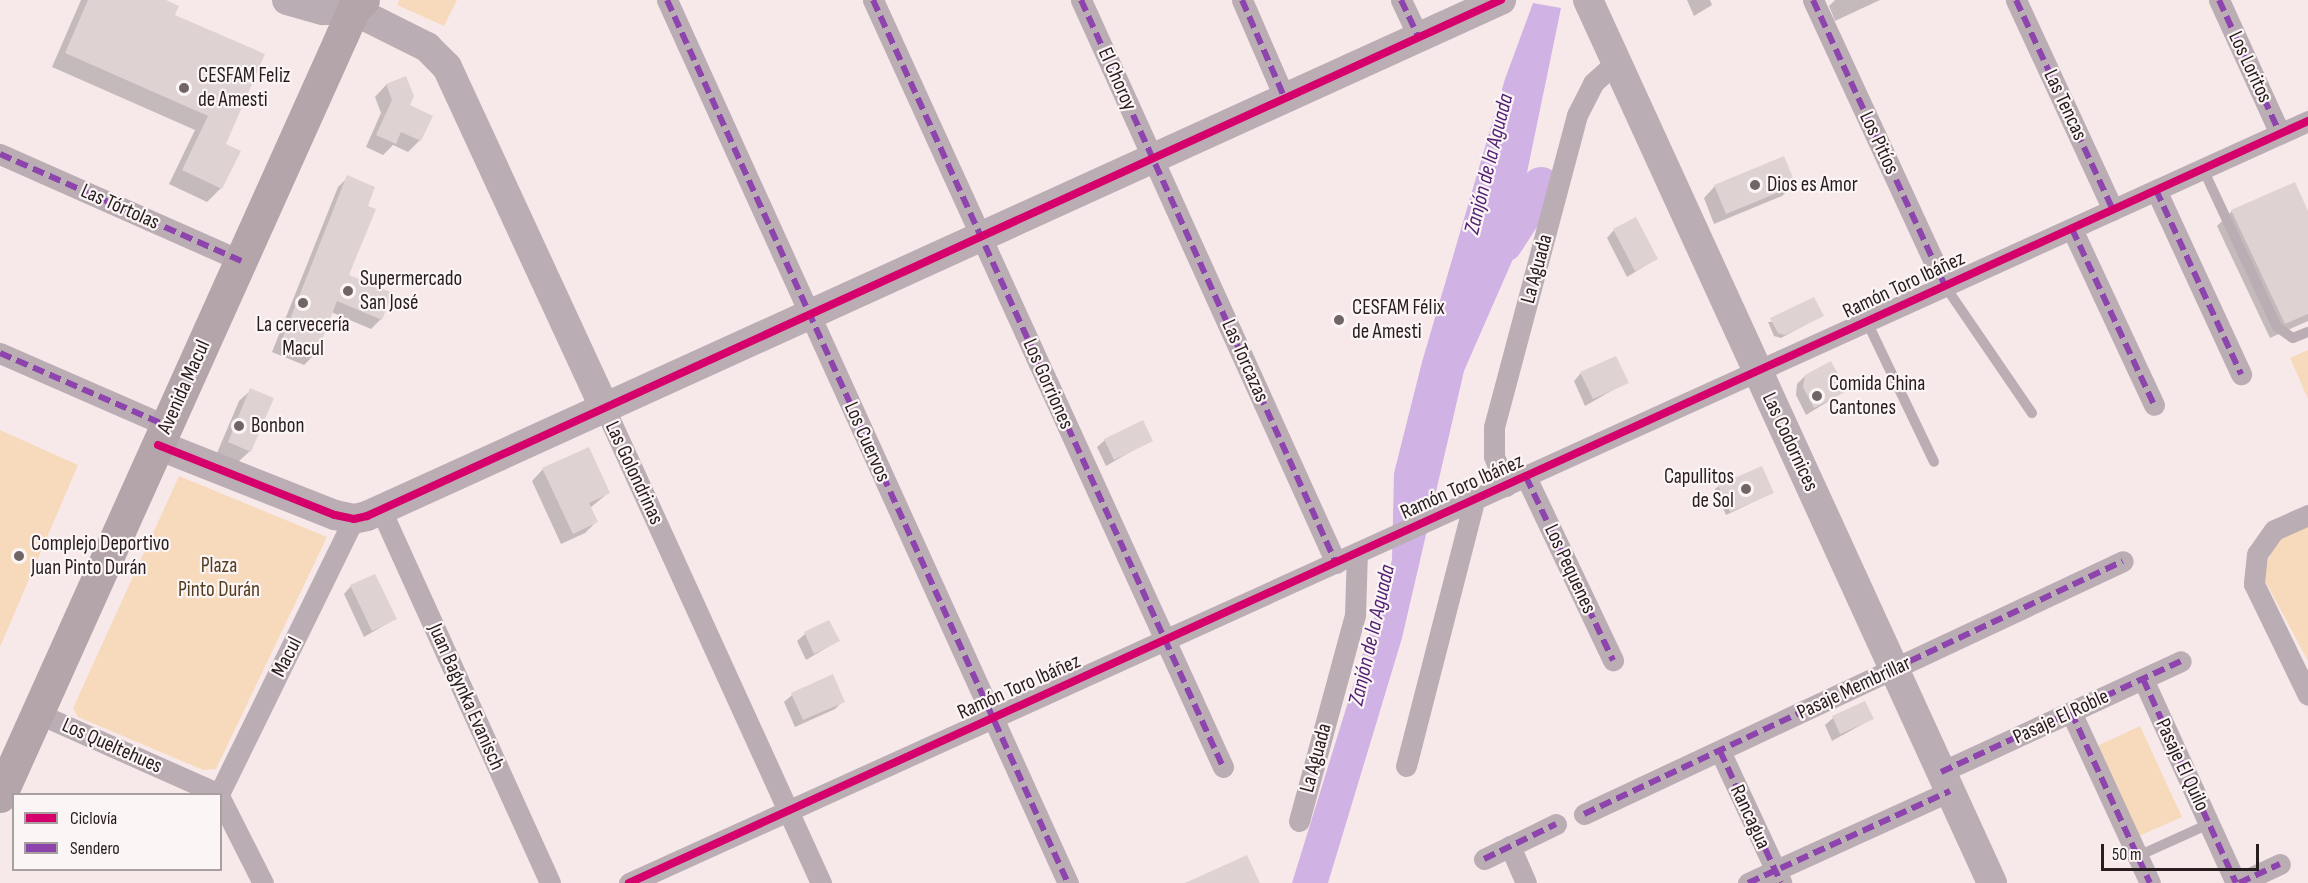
<!DOCTYPE html>
<html>
<head>
<meta charset="utf-8">
<style>
  body { margin:0 }
  #map { position:relative; width:2308px; height:883px; overflow:hidden; background:#f7e9ea; font-family:"Sofia Sans Condensed",sans-serif }
  div>[style] { position:absolute }
  .green>* { inset:0; background:#f7dabc }
  .water>* { inset:0; background:#d1b2e4 }
  .shadow>* { inset:0; background:#0003 }
  .river>* { height:38px; margin:-19px; padding:0 19px; transform-origin:19px; border-radius:19px; background:#d1b2e4 }
  .building>* { inset:0; background:#ded3d2 }
  .lane>* { height:10px; margin:-5px; padding:0 5px; transform-origin:5px; border-radius:5px; background:#baadb3 }
  .street>* { height:21px; margin:-10.5px; padding:0 10.5px; transform-origin:10.5px; border-radius:10.5px; background:#baadb3 }
  .secondary>* { height:30px; margin:-15px; padding:0 15px; transform-origin:15px; border-radius:15px; background:#baadb3 }
  .primary>* { height:33px; margin:-16.5px; padding:0 16.5px; transform-origin:16.5px; border-radius:16.5px; background:#b4a5ab }
  .quiet>* { height:6px; margin-top:-3px; transform-origin:0; background:repeating-linear-gradient(90deg,#8e44ad 0 12px,transparent 0 18px) }
  .cycleway>* { height:8px; margin:-4px; padding:0 4px; transform-origin:4px; border-radius:4px; background:#d6006c }
  .dots>* { width:16px; height:16px; translate:-50% -50%; box-sizing:border-box; border:3px solid #fcf5f6; border-radius:50% }
  span { translate:-50% -50%; white-space:nowrap; text-align:center; line-height:1.15; -webkit-text-stroke:4.5px #fcf5f6; paint-order:stroke }
  .street-label { font-size:21px; color:#281d1e }
  .poi-label { font-size:21px; color:#281d1e }
  .left { translate:0 -50%; text-align:left }
  .right { translate:-100% -50%; text-align:right }
  .park-label { font-size:21px; color:#533d1e }
  .water-label { font-size:22px; color:#511f73; font-style:italic }
  .legend { position:absolute; left:12px; top:793px; width:210px; height:78px; box-sizing:border-box; background:#fcf5f6; border:2px solid #a79fa0; margin:0; padding:8px 10px; list-style:none; font-size:18px; color:#281d1e }
  .legend li { display:flex; align-items:center; gap:12px; height:30px }
  .legend b { width:30px; border:2px solid #a79fa0 }
  .scale { position:absolute; left:2101px; top:844px; width:158px; height:27px; box-sizing:border-box; border:3px solid #281d1e; border-top:0; padding-left:8px; font-size:18px; line-height:21px; white-space:nowrap; color:#281d1e; -webkit-text-stroke:4px #fcf5f6; paint-order:stroke }
</style>
</head>
<body>
<div id="map">
  <div class="green">
    <div style="clip-path:polygon(399px 0,457px 0,444px 26px,397px 5px)"></div>
    <div style="clip-path:polygon(2308px 350px,2308px 399px,2290px 358px)"></div>
    <div style="clip-path:polygon(0 430px,78px 465px,0 647px)"></div>
    <div style="clip-path:polygon(179px 476px,327px 537px,216px 769px,203px 770px,78px 717px,73px 708px)"></div>
    <div style="clip-path:polygon(2308px 526px,2308px 661px,2265px 581px,2265px 567px,2278px 538px)"></div>
    <div style="clip-path:polygon(2140px 726px,2182px 817px,2139px 836px,2097px 746px)"></div>
  </div>
  <div class="water">
    <div style="clip-path:polygon(1533px 3px,1561px 8px,1522px 197px,1537px 204px,1464px 371px,1402px 638px,1328px 883px,1292px 883px,1392px 560px,1394px 473px,1422px 362px,1505px 79px)"></div>
  </div>
  <div class="shadow">
    <div style="clip-path:polygon(81px 0,162px 0,173px 16px,225px 145px,221px 188px,207px 202px,169px 184px,195px 130px,52px 67px)"></div>
    <div style="clip-path:polygon(1687px 0,1710px 0,1712px 5px,1694px 16px)"></div>
    <div style="clip-path:polygon(1835px 0,1880px 0,1835px 21px,1829px 6px)"></div>
    <div style="clip-path:polygon(405px 78px,408px 106px,420px 140px,408px 152px,393px 145px,383px 155px,366px 147px,381px 113px,375px 97px,386px 85px)"></div>
    <div style="clip-path:polygon(348px 177px,347px 276px,381px 319px,371px 329px,331px 312px,314px 355px,304px 365px,272px 352px,338px 187px)"></div>
    <div style="clip-path:polygon(1794px 185px,1782px 196px,1714px 224px,1704px 198px,1715px 186px)"></div>
    <div style="clip-path:polygon(2232px 211px,2308px 215px,2308px 321px,2270px 338px,2217px 226px)"></div>
    <div style="clip-path:polygon(1614px 230px,1656px 259px,1627px 277px,1607px 238px)"></div>
    <div style="clip-path:polygon(1822px 316px,1781px 338px,1774px 336px,1768px 322px)"></div>
    <div style="clip-path:polygon(1581px 373px,1627px 382px,1585px 406px,1574px 381px)"></div>
    <div style="clip-path:polygon(1805px 376px,1845px 391px,1806px 415px,1796px 395px,1797px 384px)"></div>
    <div style="clip-path:polygon(251px 390px,250px 451px,238px 462px,217px 453px,239px 401px)"></div>
    <div style="clip-path:polygon(1105px 440px,1151px 440px,1106px 466px,1097px 447px)"></div>
    <div style="clip-path:polygon(543px 469px,608px 493px,590px 508px,596px 522px,585px 533px,561px 544px,532px 481px)"></div>
    <div style="clip-path:polygon(1719px 486px,1772px 493px,1726px 515px,1715px 489px)"></div>
    <div style="clip-path:polygon(351px 586px,395px 619px,364px 637px,344px 594px)"></div>
    <div style="clip-path:polygon(805px 634px,838px 641px,806px 660px,797px 641px)"></div>
    <div style="clip-path:polygon(792px 695px,843px 701px,835px 709px,795px 727px,784px 702px)"></div>
    <div style="clip-path:polygon(1833px 718px,1872px 719px,1832px 741px,1825px 725px)"></div>
  </div>
  <div class="river">
    <div style="left:1504px;top:243px;width:68px;rotate:-57deg"></div>
  </div>
  <div class="building">
    <div style="clip-path:polygon(88px 0,166px 0,179px 6px,175px 15px,265px 54px,226px 144px,241px 151px,222px 189px,182px 170px,208px 116px,65px 53px)"></div>
    <div style="clip-path:polygon(406px 76px,414px 96px,410px 105px,433px 116px,421px 141px,401px 132px,396px 144px,376px 135px,392px 100px,386px 84px)"></div>
    <div style="clip-path:polygon(1784px 156px,1796px 185px,1726px 214px,1714px 185px)"></div>
    <div style="clip-path:polygon(347px 175px,375px 187px,368px 206px,376px 209px,349px 275px,393px 293px,382px 320px,337px 301px,316px 356px,281px 342px)"></div>
    <div style="clip-path:polygon(2295px 182px,2308px 211px,2308px 314px,2285px 324px,2231px 210px)"></div>
    <div style="clip-path:polygon(1636px 217px,1658px 259px,1635px 271px,1613px 229px)"></div>
    <div style="clip-path:polygon(1814px 297px,1824px 316px,1785px 335px,1778px 333px,1770px 318px)"></div>
    <div style="clip-path:polygon(1616px 356px,1629px 383px,1593px 399px,1580px 372px)"></div>
    <div style="clip-path:polygon(1831px 361px,1847px 391px,1814px 408px,1803px 387px,1805px 375px)"></div>
    <div style="clip-path:polygon(250px 388px,274px 398px,251px 452px,228px 442px)"></div>
    <div style="clip-path:polygon(1143px 420px,1153px 441px,1114px 460px,1104px 439px)"></div>
    <div style="clip-path:polygon(589px 447px,610px 493px,589px 503px,598px 522px,573px 534px,542px 468px)"></div>
    <div style="clip-path:polygon(1762px 466px,1774px 493px,1730px 512px,1718px 485px)"></div>
    <div style="clip-path:polygon(375px 574px,397px 619px,372px 631px,350px 585px)"></div>
    <div style="clip-path:polygon(829px 620px,840px 641px,814px 654px,804px 632px)"></div>
    <div style="clip-path:polygon(833px 674px,845px 702px,803px 720px,791px 693px)"></div>
    <div style="clip-path:polygon(1865px 701px,1874px 719px,1840px 734px,1832px 716px)"></div>
    <div style="clip-path:polygon(1247px 855px,1260px 883px,1185px 883px)"></div>
  </div>
  <div class="lane">
    <div style="left:2203px;top:169px;width:174px;rotate:64.9deg"></div>
    <div style="left:2277px;top:327px;width:19px;rotate:35deg"></div>
    <div style="left:2293px;top:338px;width:16px;rotate:-22deg"></div>
    <div style="left:1945px;top:286px;width:154px;rotate:55.6deg"></div>
    <div style="left:1867px;top:322px;width:155px;rotate:64.4deg"></div>
    <div style="left:2138px;top:856px;width:78px;rotate:-24.3deg"></div>
  </div>
  <div class="street">
    <div style="left:667px;top:0;width:970px;rotate:65.58deg"></div>
    <div style="left:873px;top:0;width:843px;rotate:65.47deg"></div>
    <div style="left:1081px;top:0;width:618px;rotate:65.63deg"></div>
    <div style="left:1242px;top:0;width:108px;rotate:66.5deg"></div>
    <div style="left:1401px;top:0;width:42px;rotate:64.7deg"></div>
    <div style="left:1813px;top:0;width:315px;rotate:65.2deg"></div>
    <div style="left:2016px;top:0;width:231px;rotate:65.2deg"></div>
    <div style="left:2219px;top:0;width:147px;rotate:65.5deg"></div>
    <div style="left:0;top:154px;width:264px;rotate:23.9deg"></div>
    <div style="left:2156px;top:190px;width:203px;rotate:65.2deg"></div>
    <div style="left:2072px;top:229px;width:194px;rotate:65deg"></div>
    <div style="left:0;top:353px;width:182px;rotate:23.6deg"></div>
    <div style="left:605px;top:409px;width:521px;rotate:65.5deg"></div>
    <div style="left:1526px;top:477px;width:203px;rotate:64.6deg"></div>
    <div style="left:1506px;top:486px;width:32px;rotate:-112deg"></div>
    <div style="left:1494px;top:456px;width:29px;rotate:-90deg"></div>
    <div style="left:1494px;top:427px;width:323px;rotate:-75.1deg"></div>
    <div style="left:1577px;top:115px;width:36px;rotate:-63deg"></div>
    <div style="left:1593px;top:83px;width:31px;rotate:-42deg"></div>
    <div style="left:381px;top:510px;width:409px;rotate:65.6deg"></div>
    <div style="left:2308px;top:515px;width:37px;rotate:156deg"></div>
    <div style="left:2274px;top:530px;width:29px;rotate:125deg"></div>
    <div style="left:2257px;top:554px;width:30px;rotate:96deg"></div>
    <div style="left:2254px;top:584px;width:123px;rotate:64.1deg"></div>
    <div style="left:2143px;top:679px;width:224px;rotate:65.5deg"></div>
    <div style="left:2071px;top:712px;width:188px;rotate:65.2deg"></div>
    <div style="left:37px;top:713px;width:199px;rotate:24deg"></div>
    <div style="left:1720px;top:751px;width:145px;rotate:65deg"></div>
    <div style="left:1406px;top:766px;width:274px;rotate:-75.6deg"></div>
    <div style="left:1941px;top:772px;width:264px;rotate:-24.8deg"></div>
    <div style="left:219px;top:794px;width:306px;rotate:-63.9deg"></div>
    <div style="left:220px;top:798px;width:95px;rotate:63.2deg"></div>
    <div style="left:1584px;top:814px;width:595px;rotate:-25.14deg"></div>
    <div style="left:1299px;top:821px;width:213px;rotate:-74.8deg"></div>
    <div style="left:1355px;top:615px;width:62px;rotate:-88.2deg"></div>
    <div style="left:1510px;top:846px;width:40px;rotate:66.6deg"></div>
    <div style="left:1484px;top:859px;width:80px;rotate:-25.9deg"></div>
    <div style="left:629px;top:883px;width:1844px;rotate:-24.41deg"></div>
    <div style="left:1748px;top:883px;width:222px;rotate:-24.5deg"></div>
    <div style="left:2239px;top:883px;width:45px;rotate:-24.9deg"></div>
  </div>
  <div class="secondary">
    <div style="left:287px;top:0;width:37px;rotate:16deg"></div>
    <div style="left:323px;top:10px;width:30px"></div>
    <div style="left:344px;top:0;width:13px;rotate:48deg"></div>
    <div style="left:353px;top:10px;width:83px;rotate:26.6deg"></div>
    <div style="left:427px;top:47px;width:28px;rotate:45deg"></div>
    <div style="left:447px;top:67px;width:377px;rotate:65.2deg"></div>
    <div style="left:1588px;top:0;width:971px;rotate:65.41deg"></div>
    <div style="left:158px;top:445px;width:190px;rotate:21.6deg"></div>
    <div style="left:335px;top:515px;width:19px;rotate:12deg"></div>
    <div style="left:354px;top:519px;width:13px;rotate:-13deg"></div>
    <div style="left:367px;top:516px;width:1246px;rotate:-24.47deg"></div>
  </div>
  <div class="primary">
    <div style="left:0;top:796px;width:834px;rotate:-65.8deg"></div>
    <div style="left:342px;top:35px;width:27px;rotate:-66deg"></div>
    <div style="left:353px;top:10px;width:14px;rotate:-45deg"></div>
  </div>
  <div class="quiet">
    <div style="left:667px;top:0;width:970px;rotate:65.58deg"></div>
    <div style="left:873px;top:0;width:843px;rotate:65.47deg"></div>
    <div style="left:1081px;top:0;width:618px;rotate:65.63deg"></div>
    <div style="left:1242px;top:0;width:108px;rotate:66.5deg"></div>
    <div style="left:1401px;top:0;width:42px;rotate:64.7deg"></div>
    <div style="left:1813px;top:0;width:315px;rotate:65.2deg"></div>
    <div style="left:2016px;top:0;width:231px;rotate:65.2deg"></div>
    <div style="left:2219px;top:0;width:147px;rotate:65.5deg"></div>
    <div style="left:0;top:154px;width:264px;rotate:23.9deg"></div>
    <div style="left:2156px;top:190px;width:203px;rotate:65.2deg"></div>
    <div style="left:2072px;top:229px;width:194px;rotate:65deg"></div>
    <div style="left:0;top:353px;width:182px;rotate:23.6deg"></div>
    <div style="left:1526px;top:477px;width:203px;rotate:64.6deg"></div>
    <div style="left:2143px;top:679px;width:224px;rotate:65.5deg"></div>
    <div style="left:2071px;top:712px;width:188px;rotate:65.2deg"></div>
    <div style="left:1720px;top:751px;width:145px;rotate:65.2deg"></div>
    <div style="left:1941px;top:772px;width:264px;rotate:-24.8deg"></div>
    <div style="left:1584px;top:814px;width:595px;rotate:-25.14deg"></div>
    <div style="left:1484px;top:859px;width:80px;rotate:-25.9deg"></div>
    <div style="left:1748px;top:883px;width:222px;rotate:-24.5deg"></div>
    <div style="left:2239px;top:883px;width:45px;rotate:-24.9deg"></div>
  </div>
  <div class="cycleway">
    <div style="left:158px;top:445px;width:190px;rotate:21.6deg"></div>
    <div style="left:335px;top:515px;width:19px;rotate:12deg"></div>
    <div style="left:354px;top:519px;width:13px;rotate:-13deg"></div>
    <div style="left:367px;top:516px;width:1246px;rotate:-24.47deg"></div>
    <div style="left:629px;top:883px;width:1844px;rotate:-24.41deg"></div>
  </div>
  <div class="dots">
    <div style="left:184px;top:88px;background:#706465"></div>
    <div style="left:1755px;top:185px;background:#706465"></div>
    <div style="left:348px;top:291px;background:#706465"></div>
    <div style="left:303px;top:303px;background:#706465"></div>
    <div style="left:1339px;top:320px;background:#706465"></div>
    <div style="left:1817px;top:396px;background:#706465"></div>
    <div style="left:239px;top:426px;background:#706465"></div>
    <div style="left:1746px;top:489px;background:#706465"></div>
    <div style="left:19px;top:556px;background:#706465"></div>
  </div>
  <div class="street-label">
    <span style="left:2250px;top:67px;rotate:65deg">Los Loritos</span>
    <span style="left:1117px;top:79px;rotate:66deg">El Choroy</span>
    <span style="left:2065px;top:105px;rotate:65deg">Las Tencas</span>
    <span style="left:1879px;top:143px;rotate:65deg">Los Pitíos</span>
    <span style="left:120px;top:207px;rotate:24deg">Las Tórtolas</span>
    <span style="left:1537px;top:269px;rotate:-75deg">La Aguada</span>
    <span style="left:1904px;top:285px;rotate:-25deg">Ramón Toro Ibáñez</span>
    <span style="left:1245px;top:361px;rotate:66deg">Las Torcazas</span>
    <span style="left:1048px;top:384px;rotate:66deg">Los Gorriones</span>
    <span style="left:184px;top:387px;rotate:-66deg">Avenida Macul</span>
    <span style="left:867px;top:442px;rotate:66deg">Los Cuervos</span>
    <span style="left:1790px;top:442px;rotate:65deg">Las Codornices</span>
    <span style="left:634px;top:473px;rotate:65deg">Las Golondrinas</span>
    <span style="left:1462px;top:487px;rotate:-24deg">Ramón Toro Ibáñez</span>
    <span style="left:1570px;top:569px;rotate:65deg">Los Pequenes</span>
    <span style="left:287px;top:657px;rotate:-63deg">Macul</span>
    <span style="left:1019px;top:687px;rotate:-24deg">Ramón Toro Ibáñez</span>
    <span style="left:1854px;top:688px;rotate:-25deg">Pasaje Membrillar</span>
    <span style="left:466px;top:697px;rotate:66deg">Juan Bagynka Evanisch</span>
    <span style="left:2061px;top:717px;rotate:-25deg">Pasaje El Roble</span>
    <span style="left:112px;top:746px;rotate:24deg">Los Queltehues</span>
    <span style="left:1316px;top:758px;rotate:-75deg">La Aguada</span>
    <span style="left:2182px;top:765px;rotate:65deg">Pasaje El Quilo</span>
    <span style="left:1750px;top:817px;rotate:65deg">Rancagua</span>
  </div>
  <div class="poi-label">
    <span class="left" style="left:198px;top:88px">CESFAM Feliz<br>de Amesti</span>
    <span class="left" style="left:1767px;top:185px">Dios es Amor</span>
    <span class="left" style="left:360px;top:291px">Supermercado<br>San José</span>
    <span class="left" style="left:1352px;top:320px">CESFAM Félix<br>de Amesti</span>
    <span style="left:303px;top:337px">La cervecería<br>Macul</span>
    <span class="left" style="left:1829px;top:396px">Comida China<br>Cantones</span>
    <span class="left" style="left:251px;top:426px">Bonbon</span>
    <span class="right" style="left:1734px;top:489px">Capullitos<br>de Sol</span>
    <span class="left" style="left:31px;top:556px">Complejo Deportivo<br>Juan Pinto Durán</span>
  </div>
  <div class="park-label">
    <span style="left:219px;top:578px">Plaza<br>Pinto Durán</span>
  </div>
  <div class="water-label">
    <span style="left:1489px;top:164px;rotate:-76deg">Zanjón de la Aguada</span>
    <span style="left:1372px;top:635px;rotate:-77deg">Zanjón de la Aguada</span>
  </div>
  <ul class="legend">
  <li><b style="height:8px;background:#d6006c"></b>Ciclovía</li>
  <li><b style="height:8px;background:#8e44ad"></b>Sendero</li>
  </ul>
  <div class="scale">50 m</div>
</div>
</body>
</html>
